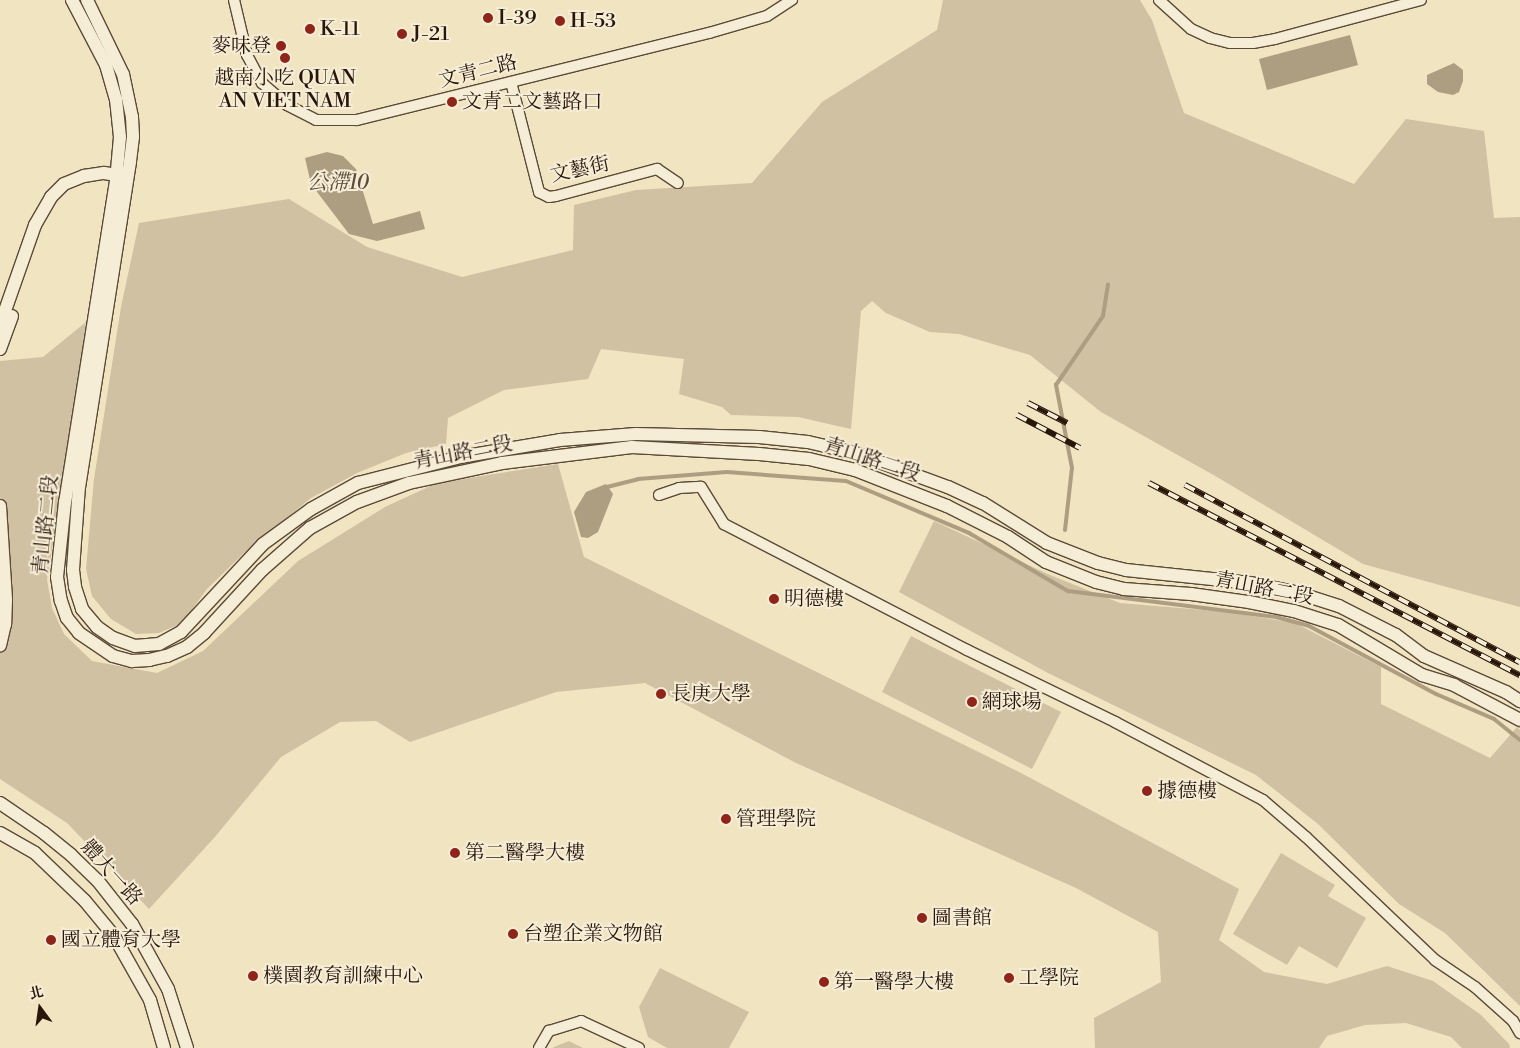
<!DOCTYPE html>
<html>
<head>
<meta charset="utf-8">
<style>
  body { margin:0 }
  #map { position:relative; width:1520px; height:1048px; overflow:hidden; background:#f1e4c1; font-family:"Libre Bodoni","Noto Serif TC",serif }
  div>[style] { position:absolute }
  .green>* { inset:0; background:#cfc1a2 }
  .water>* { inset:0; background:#ad9e82 }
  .stream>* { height:4px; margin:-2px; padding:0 2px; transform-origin:2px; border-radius:2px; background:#ad9e82 }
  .roads { filter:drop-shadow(1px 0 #5a4a37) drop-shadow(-1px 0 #5a4a37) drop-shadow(0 1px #5a4a37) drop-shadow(0 -1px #5a4a37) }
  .minor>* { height:10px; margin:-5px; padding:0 5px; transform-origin:5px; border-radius:5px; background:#f6edd7 }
  .tertiary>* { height:12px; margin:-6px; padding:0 6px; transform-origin:6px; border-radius:6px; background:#f6edd7 }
  .rail>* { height:5.5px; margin-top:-2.75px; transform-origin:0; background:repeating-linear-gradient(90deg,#f6edd7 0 11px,#281609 0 22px); box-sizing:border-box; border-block:1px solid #281609 }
  .dots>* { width:14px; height:14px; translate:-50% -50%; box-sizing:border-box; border:2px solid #f6edd7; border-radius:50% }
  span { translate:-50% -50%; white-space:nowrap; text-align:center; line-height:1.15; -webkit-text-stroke:4px #f6edd7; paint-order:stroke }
  .poi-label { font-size:20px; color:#281609 }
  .left { translate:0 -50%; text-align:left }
  .right { translate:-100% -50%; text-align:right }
  .street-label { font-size:20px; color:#281609 }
  .water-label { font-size:21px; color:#5d4c39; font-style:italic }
  .north { position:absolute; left:15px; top:983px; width:50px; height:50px; -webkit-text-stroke:4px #f6edd7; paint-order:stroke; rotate:346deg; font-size:14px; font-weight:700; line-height:20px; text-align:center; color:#281609 }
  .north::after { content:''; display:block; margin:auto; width:18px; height:22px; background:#281609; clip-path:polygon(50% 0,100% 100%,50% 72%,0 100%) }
</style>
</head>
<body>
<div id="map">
  <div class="green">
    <div style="clip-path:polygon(943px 0,1140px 0,1152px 20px,1184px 113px,1354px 184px,1406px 119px,1484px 131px,1494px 218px,1520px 217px,1520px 607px,1363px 564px,1217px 477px,1101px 412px,1030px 355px,959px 334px,930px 332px,886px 313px,872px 301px,861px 311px,851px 429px,798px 417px,731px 415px,722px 407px,679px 394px,684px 359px,601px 349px,588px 379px,504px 390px,448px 418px,446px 444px,406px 453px,357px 473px,311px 498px,245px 552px,207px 589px,182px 623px,159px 633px,136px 634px,111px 619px,92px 596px,86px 569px,94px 479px,121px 307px,139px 223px,289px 199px,367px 247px,462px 277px,573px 250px,574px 205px,636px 190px,752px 183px,822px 102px,937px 30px)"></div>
    <div style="clip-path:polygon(86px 322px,65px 476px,47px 579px,52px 608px,64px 634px,92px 661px,157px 673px,203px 651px,298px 561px,385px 507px,437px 483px,558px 464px,584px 557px,1021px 773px,1239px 889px,1219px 940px,1264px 972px,1327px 984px,1387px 966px,1433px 981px,1481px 1015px,1509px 1044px,1510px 1048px,1462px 1048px,1451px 1037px,1406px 1023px,1365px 1025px,1327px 1036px,1319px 1048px,1095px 1048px,1094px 1018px,1161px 982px,1158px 932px,1076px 888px,796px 763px,645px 683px,556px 692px,410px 742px,376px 721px,340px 722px,281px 757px,214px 838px,149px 909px,67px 823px,0 779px,0 361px,43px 357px)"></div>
    <div style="clip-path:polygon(934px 521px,1050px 575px,1120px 603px,1228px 612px,1295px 623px,1381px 667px,1381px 704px,1490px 758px,1517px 727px,1520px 730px,1520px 1006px,1445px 933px,1399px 904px,1318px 824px,1256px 775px,1048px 673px,899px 592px)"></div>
    <div style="clip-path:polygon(911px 636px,1061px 712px,1032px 769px,882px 692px)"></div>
    <div style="clip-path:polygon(1281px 853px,1335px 885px,1328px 896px,1366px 918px,1337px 968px,1299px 946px,1287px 965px,1233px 934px)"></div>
    <div style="clip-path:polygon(660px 968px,749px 1012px,729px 1048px,667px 1048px,648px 1037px,639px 1007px)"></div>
    <div style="clip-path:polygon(569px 1041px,583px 1048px,553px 1048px,554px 1047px)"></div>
  </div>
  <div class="water">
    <div style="clip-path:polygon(1350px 35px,1358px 65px,1267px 90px,1259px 59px)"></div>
    <div style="clip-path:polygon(1454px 63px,1463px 70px,1463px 81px,1459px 92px,1453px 95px,1438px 92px,1427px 84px,1427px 75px)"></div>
    <div style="clip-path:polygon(327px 152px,343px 156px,356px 169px,373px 224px,420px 211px,425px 229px,377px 241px,349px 234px,311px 184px,305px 158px)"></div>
    <div style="clip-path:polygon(606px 484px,613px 494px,598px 532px,588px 538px,581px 537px,574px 512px,586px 492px)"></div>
  </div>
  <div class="stream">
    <div style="left:603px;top:488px;width:36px;rotate:-14deg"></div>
    <div style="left:638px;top:479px;width:89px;rotate:-4.5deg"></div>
    <div style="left:727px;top:472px;width:119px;rotate:4.3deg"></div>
    <div style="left:846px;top:481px;width:134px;rotate:22.9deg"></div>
    <div style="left:969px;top:533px;width:115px;rotate:30.4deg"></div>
    <div style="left:1068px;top:591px;width:210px;rotate:7.1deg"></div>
    <div style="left:1276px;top:617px;width:34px;rotate:15deg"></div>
    <div style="left:1309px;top:626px;width:144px;rotate:28.2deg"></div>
    <div style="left:1436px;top:694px;width:63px;rotate:23.3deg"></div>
    <div style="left:1494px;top:719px;width:33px;rotate:39deg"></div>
    <div style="left:1065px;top:530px;width:62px;rotate:-83.6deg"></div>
    <div style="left:1072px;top:468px;width:85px;rotate:-100.9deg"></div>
    <div style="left:1056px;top:385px;width:83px;rotate:-55.7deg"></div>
    <div style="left:1103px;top:316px;width:32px;rotate:-81deg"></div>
  </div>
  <div class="roads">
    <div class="minor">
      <div style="left:234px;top:0;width:57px;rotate:76.7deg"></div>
      <div style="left:247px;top:55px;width:32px;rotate:62deg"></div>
      <div style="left:262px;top:83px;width:33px;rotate:41deg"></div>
      <div style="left:287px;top:105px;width:33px;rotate:27deg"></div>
      <div style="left:316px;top:120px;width:41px"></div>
      <div style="left:357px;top:120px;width:363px;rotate:-13.9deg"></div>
      <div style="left:709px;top:33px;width:60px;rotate:-16.3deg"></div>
      <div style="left:767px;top:16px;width:30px;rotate:-33deg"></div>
      <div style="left:1159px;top:0;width:43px;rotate:42.2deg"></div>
      <div style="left:1191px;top:29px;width:21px;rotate:25deg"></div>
      <div style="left:1210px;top:38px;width:21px;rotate:14deg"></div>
      <div style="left:1230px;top:43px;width:23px"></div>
      <div style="left:1253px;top:43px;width:22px;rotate:-10deg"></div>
      <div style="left:1275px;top:39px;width:151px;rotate:-15deg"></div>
      <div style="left:511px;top:82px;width:114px;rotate:75.7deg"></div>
      <div style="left:539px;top:192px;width:11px;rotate:27deg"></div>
      <div style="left:549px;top:197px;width:7px;rotate:-8deg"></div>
      <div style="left:556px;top:196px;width:105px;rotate:-15deg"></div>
      <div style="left:657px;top:169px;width:25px;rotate:34deg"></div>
      <div style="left:659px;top:495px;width:21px;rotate:-19deg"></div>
      <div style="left:679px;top:488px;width:22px;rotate:-3deg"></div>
      <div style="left:701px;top:487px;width:44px;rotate:58.1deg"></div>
      <div style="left:724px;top:524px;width:274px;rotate:27.4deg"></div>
      <div style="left:967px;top:650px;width:165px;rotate:25.9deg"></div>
      <div style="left:1115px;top:722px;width:167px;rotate:27.8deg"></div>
      <div style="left:1263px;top:800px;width:57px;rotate:40.7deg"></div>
      <div style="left:1306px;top:837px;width:178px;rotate:43.6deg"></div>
      <div style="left:1435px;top:960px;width:48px;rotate:34deg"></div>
      <div style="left:1475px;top:987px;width:51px;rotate:41.8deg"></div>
      <div style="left:1513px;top:1021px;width:14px;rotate:60deg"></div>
      <div style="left:539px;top:1048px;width:20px;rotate:-60deg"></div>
      <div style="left:549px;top:1031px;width:34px;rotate:-17deg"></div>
      <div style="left:581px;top:1021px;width:64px;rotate:25deg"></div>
    </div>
    <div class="tertiary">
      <div style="left:72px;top:0;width:73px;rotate:62.4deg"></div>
      <div style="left:106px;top:65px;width:35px;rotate:74deg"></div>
      <div style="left:116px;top:99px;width:38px;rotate:84deg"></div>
      <div style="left:120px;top:137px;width:44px;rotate:95.2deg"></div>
      <div style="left:116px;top:181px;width:325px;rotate:99deg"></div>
      <div style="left:65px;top:502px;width:75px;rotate:96.1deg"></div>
      <div style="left:57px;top:577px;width:24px;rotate:81deg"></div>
      <div style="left:61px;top:601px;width:18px;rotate:71deg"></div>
      <div style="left:67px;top:618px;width:19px;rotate:51deg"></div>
      <div style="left:79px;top:633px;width:41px;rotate:34.1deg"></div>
      <div style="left:113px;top:656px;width:20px;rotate:15deg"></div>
      <div style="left:132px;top:661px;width:17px;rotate:-3deg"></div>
      <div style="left:149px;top:660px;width:18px;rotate:-13deg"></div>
      <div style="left:167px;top:656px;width:22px;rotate:-24deg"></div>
      <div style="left:187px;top:647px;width:22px;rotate:-39deg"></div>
      <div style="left:204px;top:633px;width:86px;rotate:-47.4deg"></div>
      <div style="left:262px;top:570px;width:64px;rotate:-41.2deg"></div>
      <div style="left:310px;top:528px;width:54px;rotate:-29deg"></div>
      <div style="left:357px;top:502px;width:55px;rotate:-20.1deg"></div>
      <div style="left:409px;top:483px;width:95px;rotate:-12.1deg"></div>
      <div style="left:502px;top:463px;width:131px;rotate:-7deg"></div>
      <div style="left:632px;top:447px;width:127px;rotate:3.2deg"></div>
      <div style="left:759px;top:454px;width:50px;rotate:5.7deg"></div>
      <div style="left:809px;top:459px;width:47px;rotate:13.4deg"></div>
      <div style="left:855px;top:470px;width:99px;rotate:21.4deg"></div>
      <div style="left:947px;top:506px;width:68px;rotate:26.9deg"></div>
      <div style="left:1008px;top:537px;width:45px;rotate:33.3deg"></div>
      <div style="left:1046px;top:562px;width:54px;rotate:21.8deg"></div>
      <div style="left:1096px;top:582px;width:29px;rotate:14deg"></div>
      <div style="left:1124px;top:589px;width:67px;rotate:4.3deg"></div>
      <div style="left:1191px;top:594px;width:59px;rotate:7.9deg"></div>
      <div style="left:1249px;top:602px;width:46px;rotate:11.3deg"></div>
      <div style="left:1294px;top:611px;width:46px;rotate:17.7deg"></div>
      <div style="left:1338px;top:625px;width:98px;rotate:30.8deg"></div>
      <div style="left:1422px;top:675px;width:34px;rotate:17deg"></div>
      <div style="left:1454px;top:685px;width:75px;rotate:27.9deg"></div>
      <div style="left:87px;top:0;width:82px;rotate:64.1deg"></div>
      <div style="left:123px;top:74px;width:44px;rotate:78.2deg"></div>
      <div style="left:132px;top:117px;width:20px;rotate:87deg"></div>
      <div style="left:133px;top:137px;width:25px;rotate:97deg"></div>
      <div style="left:130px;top:162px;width:328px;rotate:98.9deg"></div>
      <div style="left:79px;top:486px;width:84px;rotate:94.1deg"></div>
      <div style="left:73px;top:570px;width:17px;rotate:83deg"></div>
      <div style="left:75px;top:587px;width:23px;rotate:72deg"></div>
      <div style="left:82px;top:609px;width:23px;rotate:50deg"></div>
      <div style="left:97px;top:627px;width:19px;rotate:35deg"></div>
      <div style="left:113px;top:638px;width:23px;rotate:20deg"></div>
      <div style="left:135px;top:646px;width:24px;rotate:-5deg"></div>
      <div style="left:159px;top:644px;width:25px;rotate:-29deg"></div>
      <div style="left:181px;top:632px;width:120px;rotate:-47deg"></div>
      <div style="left:263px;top:544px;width:59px;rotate:-36.1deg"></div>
      <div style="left:311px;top:509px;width:54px;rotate:-29deg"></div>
      <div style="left:358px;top:483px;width:105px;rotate:-14.3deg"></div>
      <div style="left:460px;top:457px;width:101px;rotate:-9.6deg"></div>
      <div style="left:560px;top:440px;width:76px;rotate:-4.5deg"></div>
      <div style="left:636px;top:434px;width:123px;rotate:1.4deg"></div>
      <div style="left:759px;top:437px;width:49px;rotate:5.8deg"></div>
      <div style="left:808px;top:442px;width:48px;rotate:13.2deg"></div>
      <div style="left:855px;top:453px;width:99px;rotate:20.1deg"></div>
      <div style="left:948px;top:487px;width:38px;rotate:25deg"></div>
      <div style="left:983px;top:503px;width:75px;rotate:32deg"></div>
      <div style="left:1047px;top:543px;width:55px;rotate:21.4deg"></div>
      <div style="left:1098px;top:563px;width:29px;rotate:14deg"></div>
      <div style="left:1126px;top:570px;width:125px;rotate:6deg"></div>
      <div style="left:1250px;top:583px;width:46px;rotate:11.3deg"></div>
      <div style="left:1295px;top:592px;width:46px;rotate:17.7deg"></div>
      <div style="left:1339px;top:606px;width:64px;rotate:27deg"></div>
      <div style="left:1396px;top:635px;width:35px;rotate:37deg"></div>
      <div style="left:1424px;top:656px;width:90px;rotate:23.7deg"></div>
      <div style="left:1506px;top:692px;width:17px;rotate:33deg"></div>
      <div style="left:0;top:325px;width:106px;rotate:-70.7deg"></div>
      <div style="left:35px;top:225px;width:32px;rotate:-60deg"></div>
      <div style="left:51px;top:197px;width:18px;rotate:-45deg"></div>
      <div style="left:64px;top:184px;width:22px;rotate:-22deg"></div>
      <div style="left:84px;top:176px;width:20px;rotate:-9deg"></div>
      <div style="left:104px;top:173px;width:13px;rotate:9deg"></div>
      <div style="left:117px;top:175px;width:7px;rotate:34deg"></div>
      <div style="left:0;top:349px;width:35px;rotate:-70deg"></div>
      <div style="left:0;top:506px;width:94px;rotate:86.3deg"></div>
      <div style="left:6px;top:600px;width:24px;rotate:92deg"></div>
      <div style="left:5px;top:624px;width:22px;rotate:103deg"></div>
      <div style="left:0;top:803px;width:53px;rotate:34.3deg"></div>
      <div style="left:44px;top:833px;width:35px;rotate:39deg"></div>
      <div style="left:71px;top:855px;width:37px;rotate:44deg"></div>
      <div style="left:98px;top:881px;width:55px;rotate:51.7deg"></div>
      <div style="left:132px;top:924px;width:74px;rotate:61deg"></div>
      <div style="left:168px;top:989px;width:62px;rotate:72.1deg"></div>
      <div style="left:0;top:833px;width:40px;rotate:29.7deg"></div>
      <div style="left:35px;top:853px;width:69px;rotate:43.8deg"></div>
      <div style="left:85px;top:901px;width:45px;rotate:50.4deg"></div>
      <div style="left:114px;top:936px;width:73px;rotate:60.6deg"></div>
      <div style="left:150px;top:1000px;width:50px;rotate:73.7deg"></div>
    </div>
  </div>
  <div class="rail">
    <div style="left:1028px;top:403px;width:44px;rotate:27.1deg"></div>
    <div style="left:1017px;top:415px;width:71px;rotate:27.6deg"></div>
    <div style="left:1149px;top:483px;width:418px;rotate:27.4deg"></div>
    <div style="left:1185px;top:485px;width:379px;rotate:27.9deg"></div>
  </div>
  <div class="dots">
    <div style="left:488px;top:18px;background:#8f2418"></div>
    <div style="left:560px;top:21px;background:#8f2418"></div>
    <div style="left:310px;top:29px;background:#8f2418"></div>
    <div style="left:402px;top:34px;background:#8f2418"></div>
    <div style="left:281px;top:46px;background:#8f2418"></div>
    <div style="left:285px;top:58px;background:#8f2418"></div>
    <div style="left:452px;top:102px;background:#8f2418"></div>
    <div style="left:774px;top:599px;background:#8f2418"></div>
    <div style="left:661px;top:694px;background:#8f2418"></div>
    <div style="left:972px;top:702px;background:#8f2418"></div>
    <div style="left:1147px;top:791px;background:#8f2418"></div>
    <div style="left:726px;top:819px;background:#8f2418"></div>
    <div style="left:455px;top:853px;background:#8f2418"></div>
    <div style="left:922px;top:918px;background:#8f2418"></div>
    <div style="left:513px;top:934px;background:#8f2418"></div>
    <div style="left:51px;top:940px;background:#8f2418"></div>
    <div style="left:253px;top:976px;background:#8f2418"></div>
    <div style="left:1009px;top:978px;background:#8f2418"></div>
    <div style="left:824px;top:982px;background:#8f2418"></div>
  </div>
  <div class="poi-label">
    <span class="left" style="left:498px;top:18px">I-39</span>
    <span class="left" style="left:570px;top:21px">H-53</span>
    <span class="left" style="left:320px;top:29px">K-11</span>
    <span class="left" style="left:412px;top:34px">J-21</span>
    <span class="right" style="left:271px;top:46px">麥味登</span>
    <span style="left:285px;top:90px">越南小吃 QUAN<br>AN VIET NAM</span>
    <span class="left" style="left:462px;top:102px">文青二文藝路口</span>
    <span class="left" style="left:784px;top:599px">明德樓</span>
    <span class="left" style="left:671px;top:694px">長庚大學</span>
    <span class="left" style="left:982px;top:702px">網球場</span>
    <span class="left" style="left:1157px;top:791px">據德樓</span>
    <span class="left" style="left:736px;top:819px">管理學院</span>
    <span class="left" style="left:465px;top:853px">第二醫學大樓</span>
    <span class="left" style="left:932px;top:918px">圖書館</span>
    <span class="left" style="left:523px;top:934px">台塑企業文物館</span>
    <span class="left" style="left:61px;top:940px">國立體育大學</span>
    <span class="left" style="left:263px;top:976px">樸園教育訓練中心</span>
    <span class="left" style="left:1019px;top:978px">工學院</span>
    <span class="left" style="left:834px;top:982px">第一醫學大樓</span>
  </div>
  <div class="street-label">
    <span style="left:478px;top:72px;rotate:-14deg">文青二路</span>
    <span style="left:580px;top:170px;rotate:-12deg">文藝街</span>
    <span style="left:463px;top:453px;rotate:-11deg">青山路二段</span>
    <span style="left:872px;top:460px;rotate:18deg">青山路二段</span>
    <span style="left:46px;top:525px;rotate:-84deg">青山路二段</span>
    <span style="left:1264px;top:589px;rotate:11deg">青山路二段</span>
    <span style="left:111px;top:873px;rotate:48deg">體大一路</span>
  </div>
  <div class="water-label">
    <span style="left:338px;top:183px">公滯10</span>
  </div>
  <div class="north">北</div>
</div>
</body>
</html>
